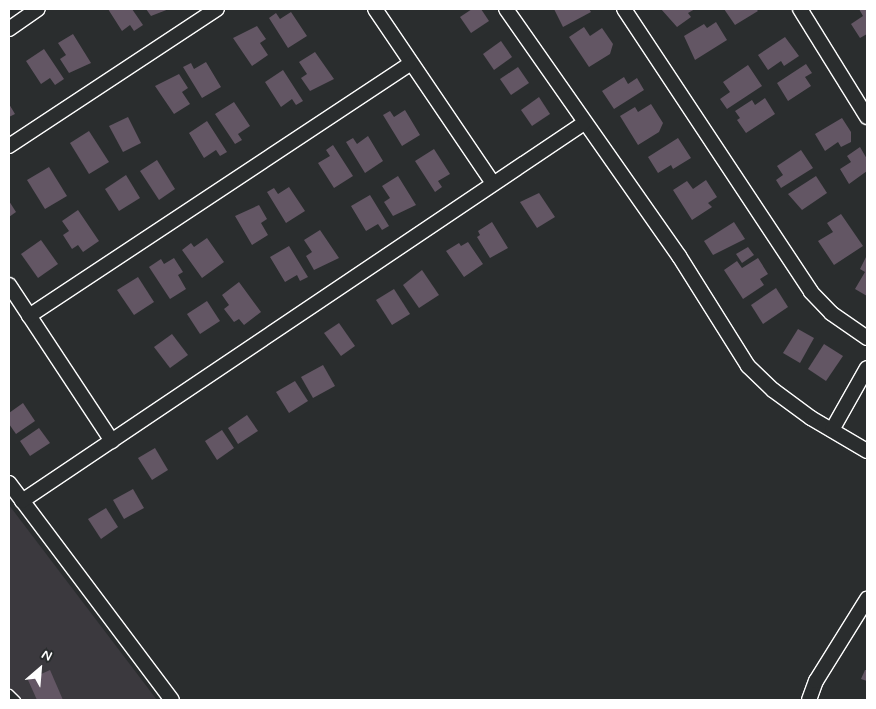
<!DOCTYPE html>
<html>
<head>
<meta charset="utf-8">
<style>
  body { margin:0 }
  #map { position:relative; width:876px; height:709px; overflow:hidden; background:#2a2d2e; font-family:Mynerve,sans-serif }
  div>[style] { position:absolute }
  .built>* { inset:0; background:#3b393e }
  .building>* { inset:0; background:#635664 }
  .roads { filter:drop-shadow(1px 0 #fff) drop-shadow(-1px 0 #fff) drop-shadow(0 1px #fff) drop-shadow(0 -1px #fff) }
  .service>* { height:7px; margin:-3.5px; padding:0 3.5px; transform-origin:3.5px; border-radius:3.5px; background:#2a2d2e }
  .minor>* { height:14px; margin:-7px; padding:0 7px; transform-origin:7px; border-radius:7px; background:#2a2d2e }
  span { translate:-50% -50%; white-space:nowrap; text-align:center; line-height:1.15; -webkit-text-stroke:4.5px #2a2d2e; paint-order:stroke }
  .frame { position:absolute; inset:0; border:10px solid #fff; pointer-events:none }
  .north { position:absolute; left:15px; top:644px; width:50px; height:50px; -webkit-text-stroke:4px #2a2d2e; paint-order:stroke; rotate:27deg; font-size:14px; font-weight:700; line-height:20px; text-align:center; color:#fff }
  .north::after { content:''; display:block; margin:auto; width:18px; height:22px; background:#fff; clip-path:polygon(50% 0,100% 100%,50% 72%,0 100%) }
</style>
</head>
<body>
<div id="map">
  <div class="built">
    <div style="clip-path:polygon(9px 505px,157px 700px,9px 700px)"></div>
  </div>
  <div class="building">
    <div style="clip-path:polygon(108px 9px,132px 9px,143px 25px,134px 31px,130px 25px,122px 31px)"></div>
    <div style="clip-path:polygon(146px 9px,169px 9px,151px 16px)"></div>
    <div style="clip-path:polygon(472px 9px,481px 9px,489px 21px,471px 33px,460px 17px)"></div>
    <div style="clip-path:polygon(554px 9px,589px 9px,591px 12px,563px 27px)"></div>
    <div style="clip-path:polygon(661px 9px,695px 9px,688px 13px,691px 17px,677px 27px)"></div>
    <div style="clip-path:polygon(724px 9px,756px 9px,758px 11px,735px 25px)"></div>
    <div style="clip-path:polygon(859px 9px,867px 9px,867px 34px,860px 38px,851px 24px,863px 16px)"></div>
    <div style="clip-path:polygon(291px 12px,307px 36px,288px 48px,269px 18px,276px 13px,280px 19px)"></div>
    <div style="clip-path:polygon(716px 22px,727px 40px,695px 60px,684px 36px,704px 24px,707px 28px)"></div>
    <div style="clip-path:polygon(257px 26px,266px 39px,260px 43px,268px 55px,252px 66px,233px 38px)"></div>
    <div style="clip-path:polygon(584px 27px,590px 36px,602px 28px,613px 44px,610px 54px,589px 67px,569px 37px)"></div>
    <div style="clip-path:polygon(73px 34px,91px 63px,69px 73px,60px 59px,66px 55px,58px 43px)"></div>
    <div style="clip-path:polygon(785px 37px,799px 56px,784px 66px,781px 61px,768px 70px,758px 55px)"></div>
    <div style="clip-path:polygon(501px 41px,512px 57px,494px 70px,483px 54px)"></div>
    <div style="clip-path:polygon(44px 49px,64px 79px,55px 85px,50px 78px,41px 84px,26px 61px)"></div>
    <div style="clip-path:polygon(315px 52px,334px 79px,310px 91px,301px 78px,307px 74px,299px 62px)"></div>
    <div style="clip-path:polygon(206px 62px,221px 87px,202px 98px,183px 67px,191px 63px,194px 69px)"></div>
    <div style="clip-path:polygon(806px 64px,812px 73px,805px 77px,811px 86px,788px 101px,777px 83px)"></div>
    <div style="clip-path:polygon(748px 65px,762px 86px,727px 109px,720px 99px,730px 92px,723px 82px)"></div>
    <div style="clip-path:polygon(518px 67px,529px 83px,511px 95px,500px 79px)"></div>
    <div style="clip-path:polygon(283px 70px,303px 101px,296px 105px,292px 99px,281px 107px,265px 82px)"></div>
    <div style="clip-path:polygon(179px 74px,188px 88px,182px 92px,190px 104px,174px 114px,155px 86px)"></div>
    <div style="clip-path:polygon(624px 77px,628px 84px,637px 78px,644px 90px,614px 109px,602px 91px)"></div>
    <div style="clip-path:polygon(539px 97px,550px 114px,532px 126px,521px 110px)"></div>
    <div style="clip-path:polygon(765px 98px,775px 114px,746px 133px,737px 120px,740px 118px,735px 111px,752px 100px,755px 105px)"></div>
    <div style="clip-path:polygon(234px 102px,250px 126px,238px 134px,242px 140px,235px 144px,215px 114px)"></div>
    <div style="clip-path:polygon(9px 104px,15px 114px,9px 117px)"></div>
    <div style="clip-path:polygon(651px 104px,663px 123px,659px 132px,638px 145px,620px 116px,635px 107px,638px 112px)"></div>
    <div style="clip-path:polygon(405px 110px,420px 135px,402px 146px,383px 115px,390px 111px,394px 117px)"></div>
    <div style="clip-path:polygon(128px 117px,141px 143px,123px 152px,109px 126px)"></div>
    <div style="clip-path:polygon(842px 118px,851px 132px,851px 142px,841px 147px,838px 142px,825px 151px,815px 134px)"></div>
    <div style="clip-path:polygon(207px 121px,227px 152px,220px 156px,216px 150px,204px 158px,189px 133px)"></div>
    <div style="clip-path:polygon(89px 131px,109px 162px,89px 174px,70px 143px)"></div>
    <div style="clip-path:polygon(368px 136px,383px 161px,365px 173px,346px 142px,353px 138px,357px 144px)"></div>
    <div style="clip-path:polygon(678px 138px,691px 158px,673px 169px,671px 165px,658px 173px,648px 157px)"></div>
    <div style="clip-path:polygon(333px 145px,353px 176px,334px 188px,318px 163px,330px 156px,326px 150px)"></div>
    <div style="clip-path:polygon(860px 147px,867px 159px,867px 171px,849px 184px,840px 169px,851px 162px,847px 156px)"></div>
    <div style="clip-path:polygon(434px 149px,450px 174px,438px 181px,442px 187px,435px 192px,415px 161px)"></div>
    <div style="clip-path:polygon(801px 150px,813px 168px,781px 188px,776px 180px,783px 175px,777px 166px)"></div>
    <div style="clip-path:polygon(157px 160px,175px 189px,159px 200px,140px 171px)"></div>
    <div style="clip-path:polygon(49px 167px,67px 196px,45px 209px,27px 180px)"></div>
    <div style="clip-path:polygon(126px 175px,140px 198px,119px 211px,105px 189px)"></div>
    <div style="clip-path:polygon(398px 176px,416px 205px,393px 216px,384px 202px,390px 198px,382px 186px)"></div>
    <div style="clip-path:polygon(816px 176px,827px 193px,802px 210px,788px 194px)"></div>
    <div style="clip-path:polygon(706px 180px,717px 197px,708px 203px,712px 207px,692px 220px,673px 190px,687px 181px,693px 189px)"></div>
    <div style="clip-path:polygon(289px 187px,305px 211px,286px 223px,267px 192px,274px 188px,278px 194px)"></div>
    <div style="clip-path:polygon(539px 193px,555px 217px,537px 228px,520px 202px)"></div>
    <div style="clip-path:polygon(370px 195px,389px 226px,382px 230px,378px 224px,366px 231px,351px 206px)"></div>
    <div style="clip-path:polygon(9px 201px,16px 212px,9px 217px)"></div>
    <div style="clip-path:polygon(259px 205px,267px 219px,261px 223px,268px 235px,252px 245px,235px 216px)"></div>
    <div style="clip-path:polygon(78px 210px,99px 241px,83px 252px,78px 245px,72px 249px,63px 235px,69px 231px,62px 221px)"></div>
    <div style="clip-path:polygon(841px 214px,863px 246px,834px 265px,818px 241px,833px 232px,827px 223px)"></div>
    <div style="clip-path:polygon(492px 222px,508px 248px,490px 258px,477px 237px,480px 235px,478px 231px)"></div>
    <div style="clip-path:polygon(734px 222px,745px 239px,713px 255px,704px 241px)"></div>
    <div style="clip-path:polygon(320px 230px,339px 258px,314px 270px,306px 256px,312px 252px,304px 240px)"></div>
    <div style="clip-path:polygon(207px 238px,224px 262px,202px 278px,182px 250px,191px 243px,194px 247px)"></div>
    <div style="clip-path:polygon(41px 240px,58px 264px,38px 278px,21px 254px)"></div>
    <div style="clip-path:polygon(468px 242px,483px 264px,464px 277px,446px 251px,459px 243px,461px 246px)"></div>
    <div style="clip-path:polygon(289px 246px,308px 277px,300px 281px,297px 275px,285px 282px,270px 257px)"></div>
    <div style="clip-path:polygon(748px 247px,754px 255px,742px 263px,736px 254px)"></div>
    <div style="clip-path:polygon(867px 255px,867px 296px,855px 289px,865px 272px,860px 269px)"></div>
    <div style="clip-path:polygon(174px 258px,183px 272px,178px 275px,186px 289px,170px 299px,149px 267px,161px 259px,164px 264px)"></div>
    <div style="clip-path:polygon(758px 258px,768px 274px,760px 279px,764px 285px,743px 299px,724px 270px,737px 261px,742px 268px)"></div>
    <div style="clip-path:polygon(422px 270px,439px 295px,419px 308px,403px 285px)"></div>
    <div style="clip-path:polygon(138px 277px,154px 302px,134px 315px,117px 290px)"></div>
    <div style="clip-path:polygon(239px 282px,261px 312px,244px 325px,239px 319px,234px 322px,224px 309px,229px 305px,222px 295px)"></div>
    <div style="clip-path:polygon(776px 288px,788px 307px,763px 324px,751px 305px)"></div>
    <div style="clip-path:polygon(394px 289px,410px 314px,392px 325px,376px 300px)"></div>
    <div style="clip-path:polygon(207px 301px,220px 321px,200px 334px,187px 314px)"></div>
    <div style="clip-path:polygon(339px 323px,355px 346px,341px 356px,324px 333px)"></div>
    <div style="clip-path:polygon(798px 329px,814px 338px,800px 363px,783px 353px)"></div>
    <div style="clip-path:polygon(172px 334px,188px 355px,170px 368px,154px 347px)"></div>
    <div style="clip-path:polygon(824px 344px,843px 356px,826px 381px,808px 369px)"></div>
    <div style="clip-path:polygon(323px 365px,335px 386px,313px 398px,301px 377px)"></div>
    <div style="clip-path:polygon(295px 381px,308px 401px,289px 413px,276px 392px)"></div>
    <div style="clip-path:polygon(23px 403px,35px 421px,16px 434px,9px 424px,9px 413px)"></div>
    <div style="clip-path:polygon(247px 415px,258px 431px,238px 444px,228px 428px)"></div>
    <div style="clip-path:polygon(39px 428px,50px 443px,30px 456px,20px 441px)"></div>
    <div style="clip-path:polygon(222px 430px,234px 448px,217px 460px,205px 441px)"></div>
    <div style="clip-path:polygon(155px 448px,168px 470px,152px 480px,138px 458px)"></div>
    <div style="clip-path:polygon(133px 489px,144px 508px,124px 519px,113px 500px)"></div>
    <div style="clip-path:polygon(106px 508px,118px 527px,101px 539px,88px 519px)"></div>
    <div style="clip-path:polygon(50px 670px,63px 700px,37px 700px,28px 680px)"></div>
    <div style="clip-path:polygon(865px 670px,867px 670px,867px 681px,861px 679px)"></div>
  </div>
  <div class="roads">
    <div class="service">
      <div style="left:9px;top:693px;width:10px;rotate:45deg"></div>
    </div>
    <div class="minor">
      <div style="left:375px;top:9px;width:210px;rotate:55.9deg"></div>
      <div style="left:506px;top:9px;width:302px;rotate:55deg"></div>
      <div style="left:679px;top:256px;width:130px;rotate:57.9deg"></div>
      <div style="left:748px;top:366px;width:35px;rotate:44deg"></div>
      <div style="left:773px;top:390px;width:47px;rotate:36.4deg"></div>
      <div style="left:811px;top:418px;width:65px;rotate:30.5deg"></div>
      <div style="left:624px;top:9px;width:339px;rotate:56.5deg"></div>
      <div style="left:811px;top:292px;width:29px;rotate:46deg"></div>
      <div style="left:831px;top:313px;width:44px;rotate:34.8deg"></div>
      <div style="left:800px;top:9px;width:127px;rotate:58.2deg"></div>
      <div style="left:9px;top:29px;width:35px;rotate:-35deg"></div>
      <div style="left:9px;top:146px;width:249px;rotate:-33.4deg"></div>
      <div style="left:9px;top:285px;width:187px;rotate:56.6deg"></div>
      <div style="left:29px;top:316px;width:458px;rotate:-33.5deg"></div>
      <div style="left:832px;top:430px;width:71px;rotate:-60.6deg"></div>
      <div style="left:9px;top:483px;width:271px;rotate:53.1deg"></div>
      <div style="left:22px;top:501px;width:677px;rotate:-33.92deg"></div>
      <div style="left:809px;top:700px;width:20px;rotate:-70deg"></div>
      <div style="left:816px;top:681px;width:97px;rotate:-58.1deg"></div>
    </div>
  </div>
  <div class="frame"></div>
  <div class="north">N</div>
</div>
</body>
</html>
